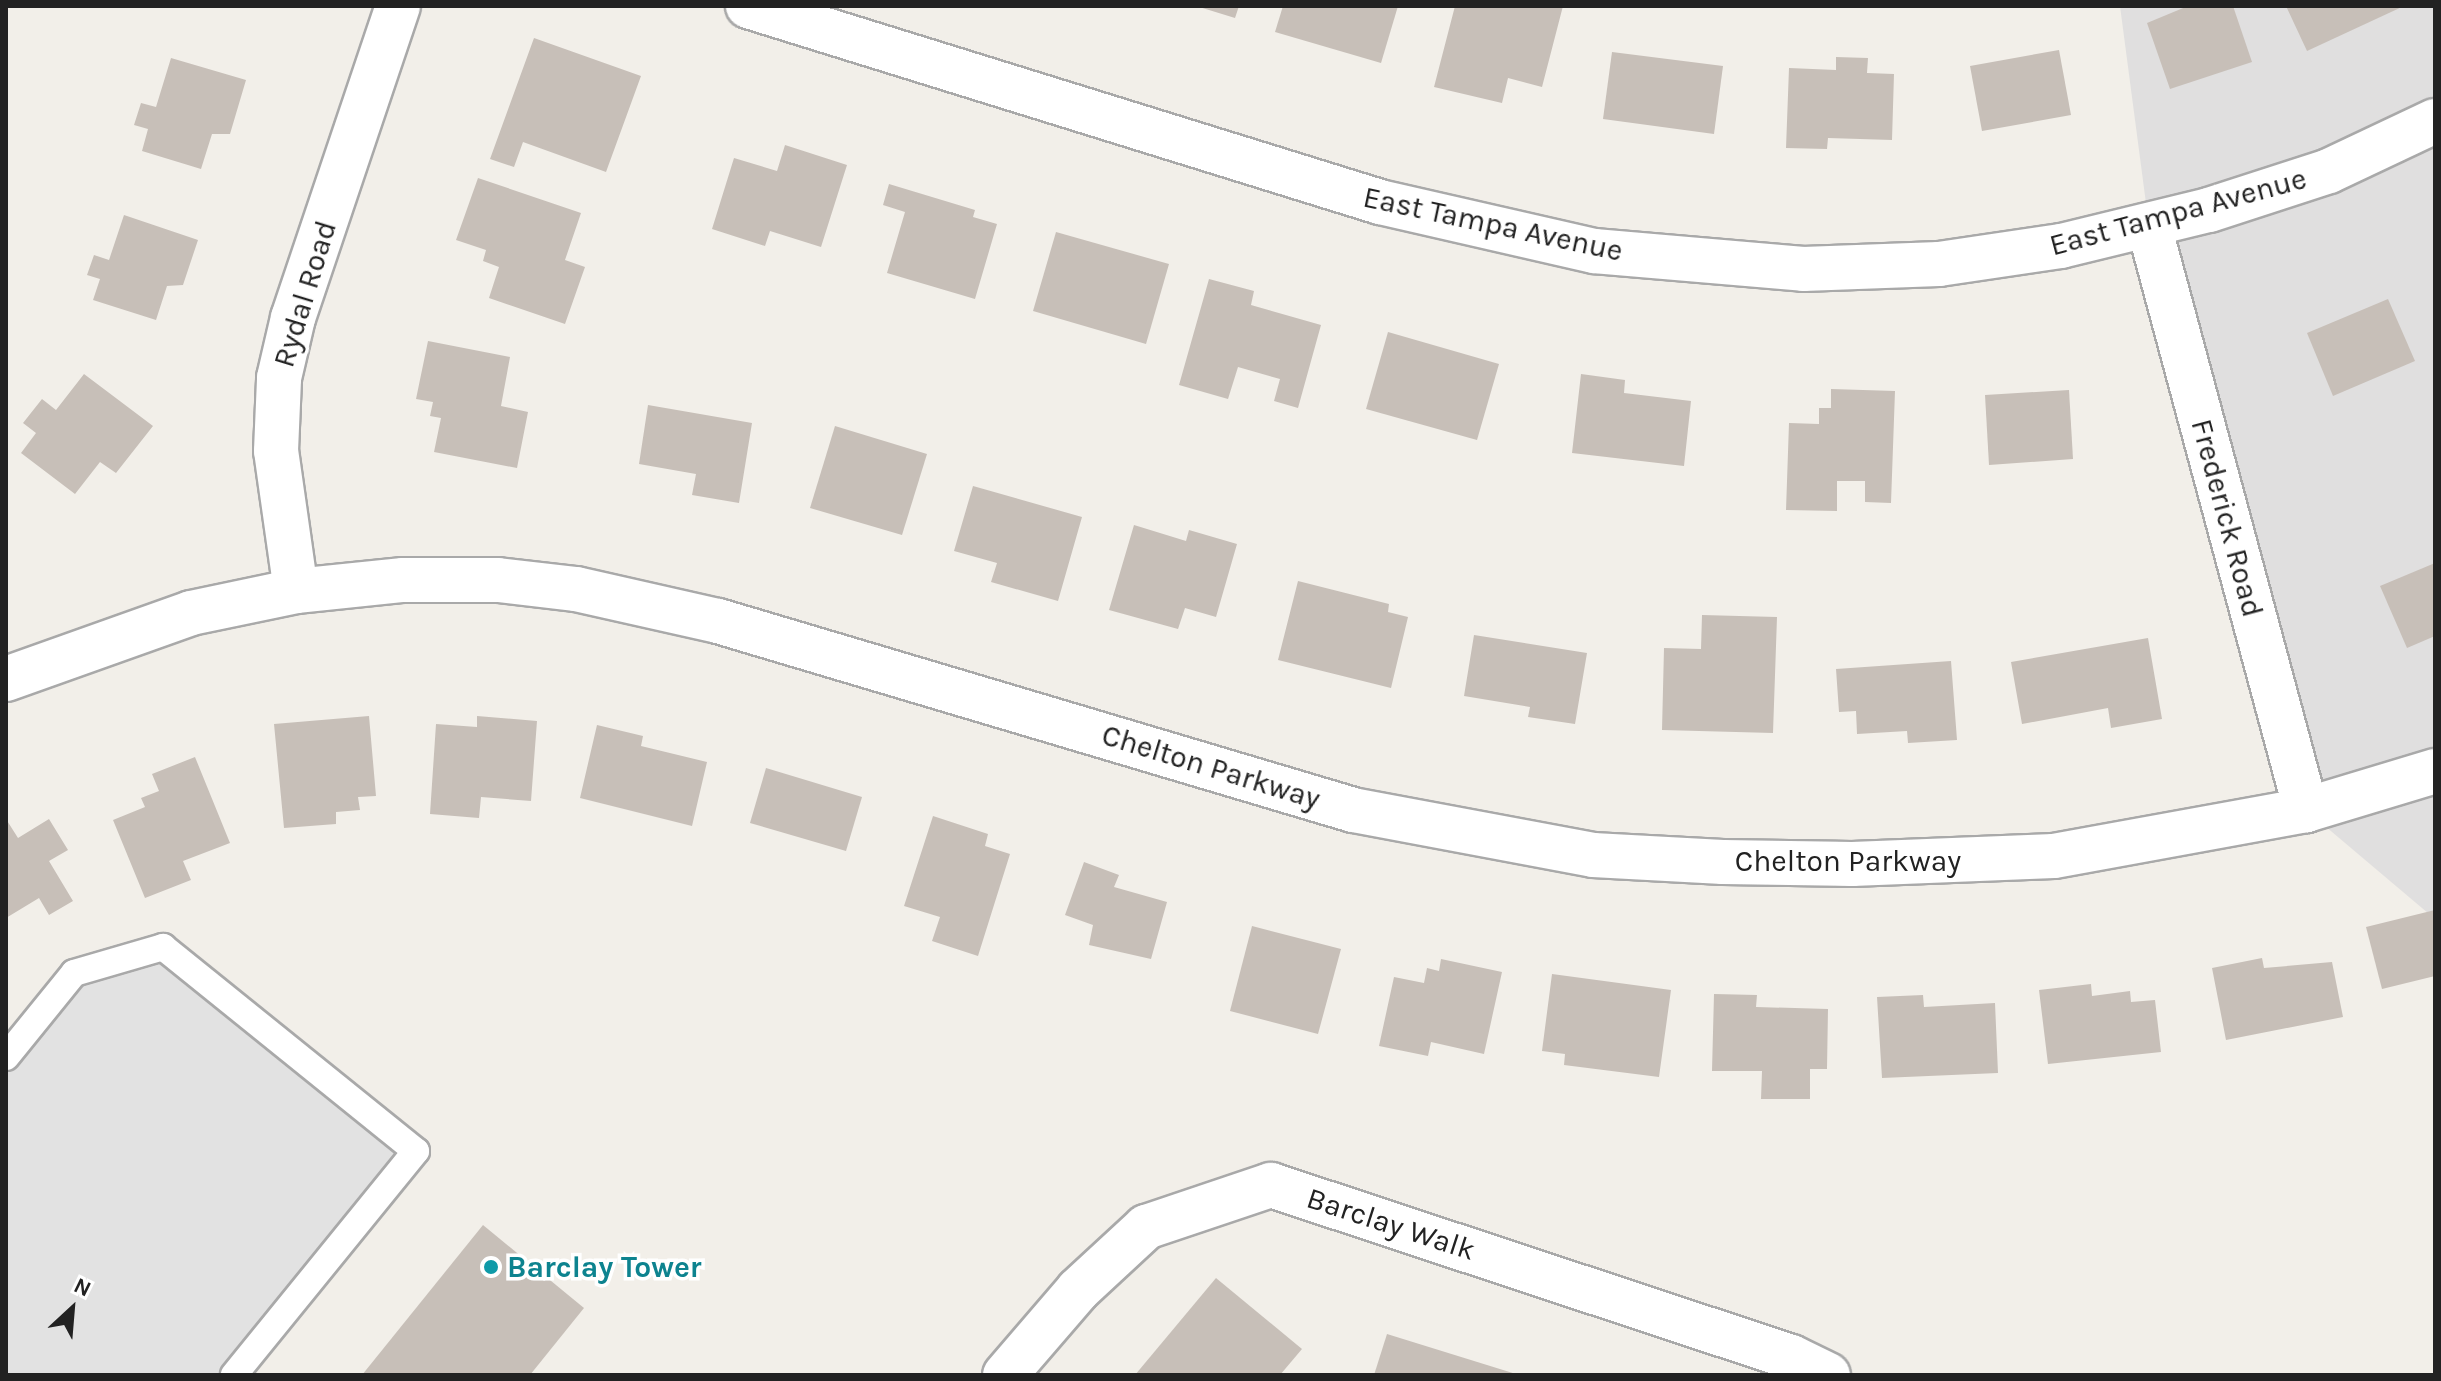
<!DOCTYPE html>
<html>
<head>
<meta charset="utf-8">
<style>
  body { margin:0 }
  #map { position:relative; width:2441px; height:1381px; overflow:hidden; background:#f2efe9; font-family:Karla,sans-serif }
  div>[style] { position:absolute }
  .residential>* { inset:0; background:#e0dfdf }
  .parking>* { inset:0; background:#e2e2e2 }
  .building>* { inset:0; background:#c7bfb8 }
  .roads { filter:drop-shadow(2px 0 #a9a9a9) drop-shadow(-2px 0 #a9a9a9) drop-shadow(0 2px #a9a9a9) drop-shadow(0 -2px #a9a9a9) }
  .service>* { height:26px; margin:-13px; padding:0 13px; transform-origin:13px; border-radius:13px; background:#fff }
  .minor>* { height:44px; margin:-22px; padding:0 22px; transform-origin:22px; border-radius:22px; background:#fff }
  .dots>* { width:22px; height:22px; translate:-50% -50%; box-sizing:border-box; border:4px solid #fff; border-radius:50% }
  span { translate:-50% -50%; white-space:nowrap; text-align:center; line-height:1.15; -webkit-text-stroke:7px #fff; paint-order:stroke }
  .street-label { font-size:30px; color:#222 }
  .culture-label { font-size:30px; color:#0d838f; font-weight:700 }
  .left { translate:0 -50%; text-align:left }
  .frame { position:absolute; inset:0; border:8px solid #222; pointer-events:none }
  .north { position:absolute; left:32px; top:1269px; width:80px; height:80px; -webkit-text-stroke:6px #fff; paint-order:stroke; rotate:26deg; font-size:22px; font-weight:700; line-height:32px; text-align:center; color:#222 }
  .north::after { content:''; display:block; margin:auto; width:28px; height:36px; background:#222; clip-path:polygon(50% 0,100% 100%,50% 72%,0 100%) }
</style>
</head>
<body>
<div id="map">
  <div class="residential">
    <div style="clip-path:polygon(2120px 6px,2435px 6px,2435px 919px,2306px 810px,2149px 226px)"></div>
  </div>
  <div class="parking">
    <div style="clip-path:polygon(163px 947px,416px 1151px,234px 1375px,6px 1375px,6px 1057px,74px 973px)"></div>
  </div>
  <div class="building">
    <div style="clip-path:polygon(1196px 6px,1239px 6px,1235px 18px)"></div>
    <div style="clip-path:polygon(1283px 6px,1398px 6px,1381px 63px,1275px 32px)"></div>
    <div style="clip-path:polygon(1455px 6px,1563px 6px,1542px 87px,1508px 78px,1502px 103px,1434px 87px)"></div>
    <div style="clip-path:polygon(2188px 6px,2233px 6px,2252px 62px,2170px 89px,2147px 23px)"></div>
    <div style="clip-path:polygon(2286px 6px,2404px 6px,2307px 51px)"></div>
    <div style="clip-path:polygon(534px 38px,641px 76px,606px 172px,523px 142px,514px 167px,490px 159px)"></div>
    <div style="clip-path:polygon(2059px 50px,2071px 115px,1982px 131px,1970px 66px)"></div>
    <div style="clip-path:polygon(1612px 52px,1723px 66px,1714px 134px,1603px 119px)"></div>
    <div style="clip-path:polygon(1836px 57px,1868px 58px,1867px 73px,1894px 74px,1892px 140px,1828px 138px,1827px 149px,1786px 148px,1789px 68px,1836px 70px)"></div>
    <div style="clip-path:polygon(171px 58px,246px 80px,230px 134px,212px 134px,201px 169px,142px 151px,148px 129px,134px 125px,141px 103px,156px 107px)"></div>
    <div style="clip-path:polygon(785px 145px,847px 165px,821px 247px,770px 231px,765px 246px,712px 229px,734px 158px,777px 171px)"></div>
    <div style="clip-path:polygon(478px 178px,581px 213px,565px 260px,585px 267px,565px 324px,489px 298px,499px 267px,483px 261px,486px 250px,456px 240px)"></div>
    <div style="clip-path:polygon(889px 184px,975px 210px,973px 217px,997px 224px,975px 299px,887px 273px,905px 212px,883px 205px)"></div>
    <div style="clip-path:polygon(124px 215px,198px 240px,183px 285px,167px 286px,156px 320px,93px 300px,100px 279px,87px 275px,94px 255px,109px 260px)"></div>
    <div style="clip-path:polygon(1056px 232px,1169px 264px,1146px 344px,1033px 311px)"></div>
    <div style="clip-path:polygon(1209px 279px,1254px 291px,1251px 305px,1321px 325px,1298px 408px,1274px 401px,1280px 379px,1238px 367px,1228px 399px,1179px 385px)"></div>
    <div style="clip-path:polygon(2388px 299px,2415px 361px,2333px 396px,2307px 333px)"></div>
    <div style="clip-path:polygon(1388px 332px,1499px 364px,1477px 440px,1366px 409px)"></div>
    <div style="clip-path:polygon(428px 341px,510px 357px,501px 406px,528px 412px,517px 468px,434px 452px,441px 418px,430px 416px,433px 402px,416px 399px)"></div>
    <div style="clip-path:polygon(84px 374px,153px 426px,116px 473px,100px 462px,75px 494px,21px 453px,36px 433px,23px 423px,42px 399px,56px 410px)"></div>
    <div style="clip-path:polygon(1581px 374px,1625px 380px,1624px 393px,1691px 401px,1684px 466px,1572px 453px)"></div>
    <div style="clip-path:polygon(1831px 389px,1895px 391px,1891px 503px,1865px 502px,1865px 481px,1837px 481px,1837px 511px,1786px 510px,1789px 423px,1819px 424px,1819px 408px,1831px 408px)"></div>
    <div style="clip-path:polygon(2069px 390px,2073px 459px,1989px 465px,1985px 395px)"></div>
    <div style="clip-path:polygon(648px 405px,752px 423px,739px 503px,692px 495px,696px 474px,639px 464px)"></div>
    <div style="clip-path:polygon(835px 426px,927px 454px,902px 535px,810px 508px)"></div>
    <div style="clip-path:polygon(973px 486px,1082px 517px,1058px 601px,991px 582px,997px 563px,954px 551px)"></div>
    <div style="clip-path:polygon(1134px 525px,1186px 541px,1189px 530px,1237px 544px,1216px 617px,1185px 608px,1178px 629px,1109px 610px)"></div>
    <div style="clip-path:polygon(2435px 563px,2435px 636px,2407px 648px,2380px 586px)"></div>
    <div style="clip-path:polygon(1298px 581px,1389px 604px,1388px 612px,1408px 617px,1391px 688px,1278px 660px)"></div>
    <div style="clip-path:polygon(1702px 615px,1777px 617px,1773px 733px,1662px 730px,1664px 648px,1701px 649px)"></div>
    <div style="clip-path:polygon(1474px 635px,1587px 653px,1575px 724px,1528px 717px,1530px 707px,1464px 696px)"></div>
    <div style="clip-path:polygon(2148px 638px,2162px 719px,2111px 728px,2108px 708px,2022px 724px,2011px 662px)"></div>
    <div style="clip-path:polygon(1951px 661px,1957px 740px,1908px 743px,1907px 731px,1857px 734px,1856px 711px,1839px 712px,1836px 669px)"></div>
    <div style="clip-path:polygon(369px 716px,376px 796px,358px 797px,360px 810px,336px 812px,336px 824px,284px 828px,274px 724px)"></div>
    <div style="clip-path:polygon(477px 716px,537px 721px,531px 801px,481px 797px,479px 818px,430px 814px,436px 724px,477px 727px)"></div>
    <div style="clip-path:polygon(597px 725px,643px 736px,641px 746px,707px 762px,692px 826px,580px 798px)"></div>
    <div style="clip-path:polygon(195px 757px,230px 843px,183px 861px,191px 880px,145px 898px,113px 820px,145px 807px,141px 798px,159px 791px,152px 774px)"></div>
    <div style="clip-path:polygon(766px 768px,862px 797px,846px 851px,750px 823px)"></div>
    <div style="clip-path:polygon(933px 816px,988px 834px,985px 846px,1010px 854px,978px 956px,932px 941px,940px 917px,904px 906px)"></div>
    <div style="clip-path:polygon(6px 819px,18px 838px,49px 819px,68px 850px,49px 861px,73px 901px,49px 915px,39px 898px,6px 918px)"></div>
    <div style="clip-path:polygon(1084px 862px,1119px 875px,1114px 887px,1167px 902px,1151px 959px,1089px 945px,1093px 925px,1065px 915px)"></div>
    <div style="clip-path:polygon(2435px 910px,2435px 976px,2382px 989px,2366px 927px)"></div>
    <div style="clip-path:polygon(1252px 926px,1341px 949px,1318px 1034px,1230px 1011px)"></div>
    <div style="clip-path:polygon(2262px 958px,2264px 968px,2332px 962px,2343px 1017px,2226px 1040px,2212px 968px)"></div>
    <div style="clip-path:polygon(1441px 959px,1502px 972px,1484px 1054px,1431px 1042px,1428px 1056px,1379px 1046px,1394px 977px,1424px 983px,1427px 968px,1439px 971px)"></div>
    <div style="clip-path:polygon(1552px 974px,1671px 990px,1659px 1077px,1564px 1065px,1565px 1054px,1542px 1051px)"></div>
    <div style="clip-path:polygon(2091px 984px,2092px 996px,2130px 991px,2131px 1002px,2155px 1000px,2161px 1052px,2048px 1064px,2039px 990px)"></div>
    <div style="clip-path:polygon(1714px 994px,1757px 995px,1756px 1007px,1828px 1009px,1827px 1069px,1810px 1069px,1810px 1099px,1761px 1099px,1762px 1071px,1712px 1071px)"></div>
    <div style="clip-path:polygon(1923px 995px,1924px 1007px,1995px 1003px,1998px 1073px,1882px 1078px,1877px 997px)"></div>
    <div style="clip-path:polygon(483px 1225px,584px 1308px,530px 1375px,362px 1375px)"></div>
    <div style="clip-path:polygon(1216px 1278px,1302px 1349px,1280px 1375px,1135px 1375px)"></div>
    <div style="clip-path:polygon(1387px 1334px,1516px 1374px,1516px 1375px,1374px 1375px)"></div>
  </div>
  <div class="roads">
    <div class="service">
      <div style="left:6px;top:1057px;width:108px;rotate:-51deg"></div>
      <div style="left:74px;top:973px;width:93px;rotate:-16.3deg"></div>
      <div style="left:163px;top:947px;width:325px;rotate:38.9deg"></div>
      <div style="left:416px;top:1151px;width:289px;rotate:129.1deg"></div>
    </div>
    <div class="minor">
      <div style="left:748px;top:6px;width:662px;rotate:17.23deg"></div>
      <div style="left:1380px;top:202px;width:220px;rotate:12.9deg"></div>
      <div style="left:1594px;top:251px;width:210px;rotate:4.9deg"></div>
      <div style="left:1803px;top:269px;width:136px;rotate:-2.1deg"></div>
      <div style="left:1939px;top:264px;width:123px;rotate:-8.4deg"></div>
      <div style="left:2061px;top:246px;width:152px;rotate:-13.7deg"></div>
      <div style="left:2209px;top:210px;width:126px;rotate:-18deg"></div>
      <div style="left:2329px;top:171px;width:117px;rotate:-25.3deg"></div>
      <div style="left:2149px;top:226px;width:605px;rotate:74.95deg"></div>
      <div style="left:296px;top:591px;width:141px;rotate:-98.1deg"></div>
      <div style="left:276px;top:451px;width:73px;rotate:-87.6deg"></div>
      <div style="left:279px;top:378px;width:62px;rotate:-76.9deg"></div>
      <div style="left:293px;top:318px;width:329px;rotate:-71.4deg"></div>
      <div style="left:6px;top:679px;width:196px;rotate:-19.6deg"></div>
      <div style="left:191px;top:613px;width:107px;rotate:-11.8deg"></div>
      <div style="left:296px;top:591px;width:108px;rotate:-5.9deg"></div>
      <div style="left:403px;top:580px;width:95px"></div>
      <div style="left:498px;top:580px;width:79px;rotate:6.6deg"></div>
      <div style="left:576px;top:589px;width:146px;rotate:12.7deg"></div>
      <div style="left:718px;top:621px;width:663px;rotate:16.57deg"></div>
      <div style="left:1353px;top:810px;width:244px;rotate:10.6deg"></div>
      <div style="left:1593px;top:855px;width:130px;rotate:3.1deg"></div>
      <div style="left:1723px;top:862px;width:129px;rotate:0.9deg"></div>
      <div style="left:1852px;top:864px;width:202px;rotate:-2.3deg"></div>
      <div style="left:2054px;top:856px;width:256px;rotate:-10.3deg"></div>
      <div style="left:2306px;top:810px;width:135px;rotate:-16.8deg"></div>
      <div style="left:1005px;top:1375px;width:112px;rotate:-49.3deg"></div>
      <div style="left:1078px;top:1290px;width:93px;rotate:-42.8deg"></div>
      <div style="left:1146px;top:1227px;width:132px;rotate:-18.6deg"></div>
      <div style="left:1271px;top:1185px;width:548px;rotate:18.3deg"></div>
      <div style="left:1791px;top:1357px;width:41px;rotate:25.9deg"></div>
    </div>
  </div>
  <div class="dots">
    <div style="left:491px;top:1267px;background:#0f9aa8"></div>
  </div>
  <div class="street-label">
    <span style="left:2178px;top:212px;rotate:-15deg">East Tampa Avenue</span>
    <span style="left:1493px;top:224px;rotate:12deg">East Tampa Avenue</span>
    <span style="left:305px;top:294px;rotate:-73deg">Rydal Road</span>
    <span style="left:2227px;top:518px;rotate:75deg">Frederick Road</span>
    <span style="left:1211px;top:767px;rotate:17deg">Chelton Parkway</span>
    <span style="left:1848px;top:861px">Chelton Parkway</span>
    <span style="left:1391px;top:1224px;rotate:18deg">Barclay Walk</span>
  </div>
  <div class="culture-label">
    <span class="left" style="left:507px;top:1267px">Barclay Tower</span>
  </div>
  <div class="frame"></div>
  <div class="north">N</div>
</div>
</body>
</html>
